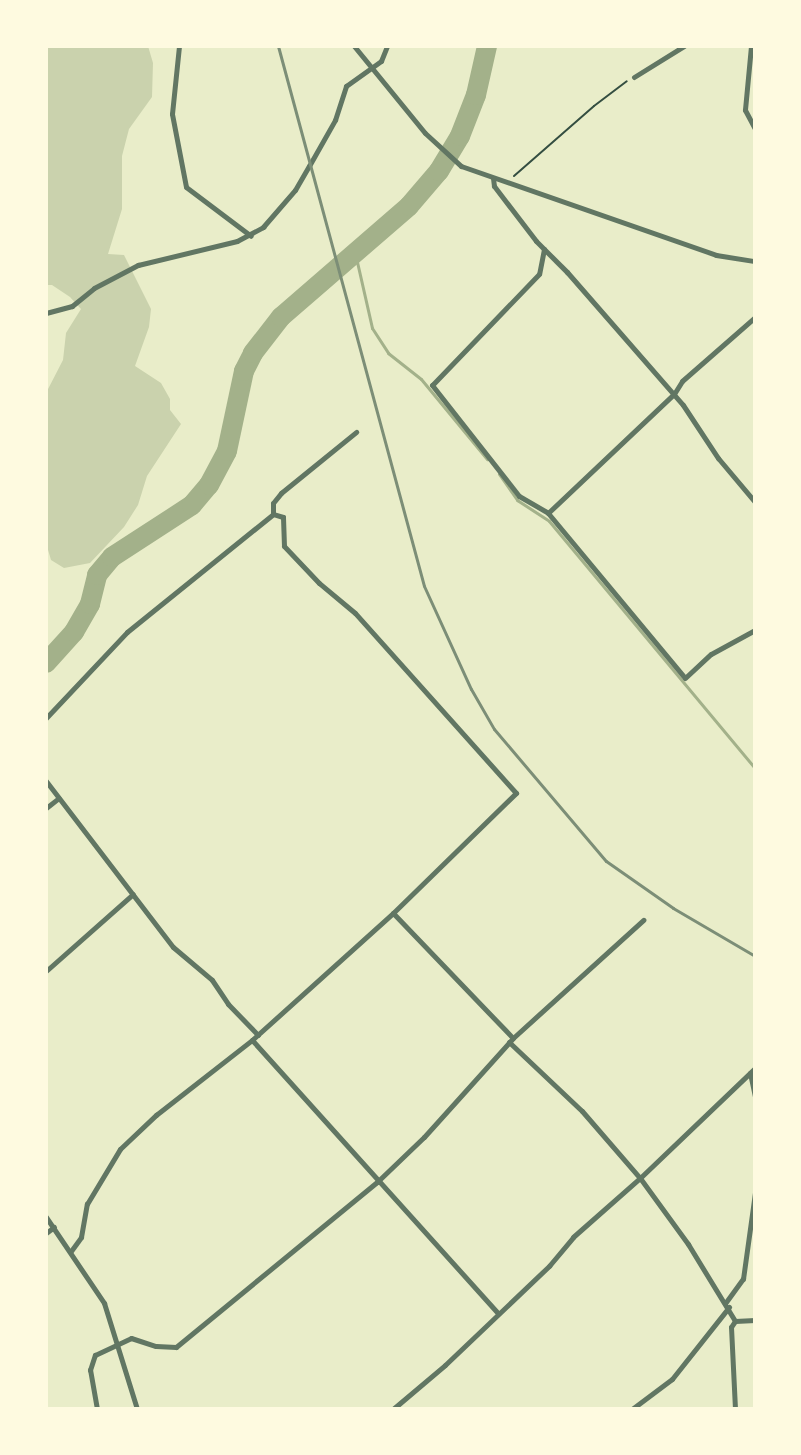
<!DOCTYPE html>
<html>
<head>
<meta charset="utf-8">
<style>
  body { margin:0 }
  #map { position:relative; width:801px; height:1455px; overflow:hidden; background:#e9edc9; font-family:Signika,sans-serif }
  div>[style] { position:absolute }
  .green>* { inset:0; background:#cad2ad }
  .stream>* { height:3px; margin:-1.5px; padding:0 1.5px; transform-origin:1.5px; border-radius:1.5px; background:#a3b18a }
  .river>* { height:20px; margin:-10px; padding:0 10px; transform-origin:10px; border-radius:10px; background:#a3b18a }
  .path>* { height:2px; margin:-1px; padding:0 1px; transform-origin:1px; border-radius:1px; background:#344e41 }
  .minor>* { height:5px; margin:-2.5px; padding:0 2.5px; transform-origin:2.5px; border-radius:2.5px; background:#617663 }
  .rail>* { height:3px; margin:-1.5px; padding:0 1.5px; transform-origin:1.5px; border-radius:1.5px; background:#7c8e77 }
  span { translate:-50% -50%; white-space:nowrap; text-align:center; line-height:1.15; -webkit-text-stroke:4px #fefae0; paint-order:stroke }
  .frame { position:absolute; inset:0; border:48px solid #fefae0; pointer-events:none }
</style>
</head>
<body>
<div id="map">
  <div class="green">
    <div style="clip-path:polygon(46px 46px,148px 46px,153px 63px,152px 97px,129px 129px,122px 156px,122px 209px,108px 254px,124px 255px,151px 309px,149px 327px,135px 366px,161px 383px,170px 399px,170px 410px,181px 424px,147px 476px,138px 505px,124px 527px,90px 563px,64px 568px,51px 560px,46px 543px,46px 393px,63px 360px,66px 333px,81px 309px,70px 297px,52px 285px,46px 285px)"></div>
  </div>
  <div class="stream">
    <div style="left:355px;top:253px;width:77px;rotate:77.2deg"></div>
    <div style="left:372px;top:328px;width:30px;rotate:57deg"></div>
    <div style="left:388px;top:353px;width:42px;rotate:38.2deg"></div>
    <div style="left:421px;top:379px;width:104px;rotate:50.5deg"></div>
    <div style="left:499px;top:474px;width:32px;rotate:55deg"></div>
    <div style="left:517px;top:500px;width:38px;rotate:33deg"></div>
    <div style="left:549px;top:521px;width:322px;rotate:50.2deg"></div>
  </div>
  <div class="river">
    <div style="left:46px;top:663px;width:42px;rotate:-47.9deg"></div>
    <div style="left:74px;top:632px;width:32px;rotate:-60deg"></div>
    <div style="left:90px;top:604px;width:30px;rotate:-76deg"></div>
    <div style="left:97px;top:575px;width:23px;rotate:-50deg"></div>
    <div style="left:112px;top:557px;width:95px;rotate:-33deg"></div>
    <div style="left:192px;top:505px;width:26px;rotate:-50deg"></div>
    <div style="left:209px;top:485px;width:38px;rotate:-62deg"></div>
    <div style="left:227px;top:451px;width:82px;rotate:-78deg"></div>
    <div style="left:244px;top:371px;width:20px;rotate:-63deg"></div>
    <div style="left:253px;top:353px;width:46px;rotate:-52.1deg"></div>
    <div style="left:281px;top:317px;width:169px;rotate:-40.9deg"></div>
    <div style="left:409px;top:206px;width:46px;rotate:-49.4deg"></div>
    <div style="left:439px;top:171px;width:41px;rotate:-59deg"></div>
    <div style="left:460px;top:136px;width:44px;rotate:-68.7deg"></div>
    <div style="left:476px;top:95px;width:50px;rotate:-77.3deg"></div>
  </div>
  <div class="path">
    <div style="left:514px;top:176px;width:106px;rotate:-41.2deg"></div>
    <div style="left:594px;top:106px;width:41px;rotate:-37.1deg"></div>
  </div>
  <div class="minor">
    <div style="left:179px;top:46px;width:68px;rotate:95.9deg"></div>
    <div style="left:172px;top:114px;width:74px;rotate:79.1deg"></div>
    <div style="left:186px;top:187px;width:81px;rotate:37deg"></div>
    <div style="left:354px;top:46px;width:112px;rotate:50.8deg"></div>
    <div style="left:425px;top:133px;width:49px;rotate:42.5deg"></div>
    <div style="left:461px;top:166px;width:270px;rotate:19.2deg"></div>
    <div style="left:716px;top:255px;width:39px;rotate:9deg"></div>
    <div style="left:751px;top:46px;width:64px;rotate:95.4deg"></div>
    <div style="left:745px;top:110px;width:21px;rotate:62deg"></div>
    <div style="left:634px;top:77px;width:59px;rotate:-31.8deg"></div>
    <div style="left:493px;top:178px;width:8px;rotate:83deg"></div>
    <div style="left:494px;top:186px;width:69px;rotate:52.6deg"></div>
    <div style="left:536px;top:241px;width:44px;rotate:45deg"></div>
    <div style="left:567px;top:272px;width:176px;rotate:48.9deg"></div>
    <div style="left:683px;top:405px;width:64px;rotate:56.6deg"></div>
    <div style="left:718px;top:458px;width:57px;rotate:49.9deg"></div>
    <div style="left:544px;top:249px;width:25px;rotate:101deg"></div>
    <div style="left:539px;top:274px;width:154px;rotate:133.9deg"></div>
    <div style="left:432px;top:385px;width:141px;rotate:51.9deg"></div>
    <div style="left:519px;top:496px;width:34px;rotate:30deg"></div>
    <div style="left:548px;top:513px;width:214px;rotate:50.3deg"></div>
    <div style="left:685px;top:678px;width:35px;rotate:-43deg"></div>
    <div style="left:711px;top:654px;width:50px;rotate:-28.6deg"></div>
    <div style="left:46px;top:313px;width:27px;rotate:-15deg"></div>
    <div style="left:72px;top:306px;width:28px;rotate:-39deg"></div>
    <div style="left:94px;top:288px;width:50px;rotate:-27.6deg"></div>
    <div style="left:138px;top:265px;width:102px;rotate:-13.6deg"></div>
    <div style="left:237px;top:241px;width:30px;rotate:-28deg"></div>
    <div style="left:263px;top:227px;width:49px;rotate:-49.1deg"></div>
    <div style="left:295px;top:190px;width:28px;rotate:-60deg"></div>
    <div style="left:309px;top:166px;width:53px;rotate:-60.5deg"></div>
    <div style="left:335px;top:120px;width:36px;rotate:-72deg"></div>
    <div style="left:346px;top:86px;width:43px;rotate:-35.5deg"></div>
    <div style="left:381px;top:61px;width:16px;rotate:-68deg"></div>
    <div style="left:548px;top:513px;width:173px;rotate:-43.4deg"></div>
    <div style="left:674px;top:394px;width:15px;rotate:-58deg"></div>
    <div style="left:682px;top:381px;width:97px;rotate:-41.2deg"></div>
    <div style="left:46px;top:718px;width:118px;rotate:-46.7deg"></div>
    <div style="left:127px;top:632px;width:188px;rotate:-38.9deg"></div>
    <div style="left:273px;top:514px;width:11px;rotate:-90deg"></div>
    <div style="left:273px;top:503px;width:13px;rotate:-51deg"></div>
    <div style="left:281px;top:493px;width:97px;rotate:-39.1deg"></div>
    <div style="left:46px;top:781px;width:209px;rotate:52.6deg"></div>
    <div style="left:173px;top:947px;width:51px;rotate:40.2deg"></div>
    <div style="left:212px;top:980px;width:29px;rotate:56deg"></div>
    <div style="left:228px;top:1004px;width:43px;rotate:45.9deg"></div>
    <div style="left:46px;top:808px;width:16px;rotate:-38deg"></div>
    <div style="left:393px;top:913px;width:173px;rotate:46.2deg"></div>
    <div style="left:46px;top:971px;width:116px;rotate:-41.5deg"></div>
    <div style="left:252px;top:1040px;width:367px;rotate:48deg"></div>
    <div style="left:509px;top:1042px;width:100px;rotate:43.4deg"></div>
    <div style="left:582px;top:1111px;width:89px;rotate:49.1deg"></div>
    <div style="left:640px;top:1178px;width:82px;rotate:54deg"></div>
    <div style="left:688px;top:1244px;width:90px;rotate:58.6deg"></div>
    <div style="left:735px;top:1321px;width:20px;rotate:-3deg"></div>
    <div style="left:750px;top:1073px;width:24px;rotate:78deg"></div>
    <div style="left:46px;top:1217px;width:104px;rotate:56deg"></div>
    <div style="left:104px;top:1303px;width:111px;rotate:72.7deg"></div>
    <div style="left:46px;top:1233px;width:10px;rotate:-37deg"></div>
    <div style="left:71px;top:1251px;width:17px;rotate:-54deg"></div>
    <div style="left:81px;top:1237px;width:34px;rotate:-80deg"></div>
    <div style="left:87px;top:1204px;width:64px;rotate:-59deg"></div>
    <div style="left:120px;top:1149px;width:50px;rotate:-43.4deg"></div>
    <div style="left:156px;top:1115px;width:122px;rotate:-38deg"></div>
    <div style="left:252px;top:1040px;width:190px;rotate:-42deg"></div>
    <div style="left:393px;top:913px;width:172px;rotate:-44.3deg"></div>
    <div style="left:516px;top:793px;width:241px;rotate:-131.8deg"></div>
    <div style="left:355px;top:613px;width:47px;rotate:-140.2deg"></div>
    <div style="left:319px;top:583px;width:51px;rotate:-133.4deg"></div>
    <div style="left:284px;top:546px;width:29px;rotate:-92deg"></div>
    <div style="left:283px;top:517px;width:10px;rotate:-163deg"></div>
    <div style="left:726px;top:1302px;width:29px;rotate:-54deg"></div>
    <div style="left:743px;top:1279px;width:87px;rotate:-82.1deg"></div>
    <div style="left:735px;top:1321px;width:7px;rotate:124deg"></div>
    <div style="left:731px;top:1327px;width:82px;rotate:87.2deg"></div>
    <div style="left:97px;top:1409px;width:40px;rotate:-100deg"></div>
    <div style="left:90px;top:1370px;width:16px;rotate:-72deg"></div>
    <div style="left:95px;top:1355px;width:40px;rotate:-25deg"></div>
    <div style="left:131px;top:1338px;width:26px;rotate:18deg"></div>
    <div style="left:156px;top:1346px;width:20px;rotate:3deg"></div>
    <div style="left:176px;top:1347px;width:260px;rotate:-39.4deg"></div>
    <div style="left:377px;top:1182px;width:65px;rotate:-43.8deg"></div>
    <div style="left:424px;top:1137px;width:133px;rotate:-48deg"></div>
    <div style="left:513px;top:1038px;width:176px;rotate:-42.2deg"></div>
    <div style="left:393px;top:1409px;width:68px;rotate:-40.2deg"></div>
    <div style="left:445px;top:1365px;width:144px;rotate:-43.6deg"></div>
    <div style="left:549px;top:1266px;width:38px;rotate:-50deg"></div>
    <div style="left:573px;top:1237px;width:89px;rotate:-41.4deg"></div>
    <div style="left:640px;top:1178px;width:159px;rotate:-43.7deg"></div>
    <div style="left:632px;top:1409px;width:50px;rotate:-36.9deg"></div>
    <div style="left:672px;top:1379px;width:92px;rotate:-51.6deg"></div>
  </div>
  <div class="rail">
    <div style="left:278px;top:46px;width:559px;rotate:74.87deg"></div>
    <div style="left:424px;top:586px;width:113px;rotate:65.5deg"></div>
    <div style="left:471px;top:689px;width:46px;rotate:60.1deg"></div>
    <div style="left:494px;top:729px;width:173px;rotate:49.7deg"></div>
    <div style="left:606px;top:861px;width:82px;rotate:35deg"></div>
    <div style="left:673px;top:908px;width:95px;rotate:30.3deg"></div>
  </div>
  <div class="frame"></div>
</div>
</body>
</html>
